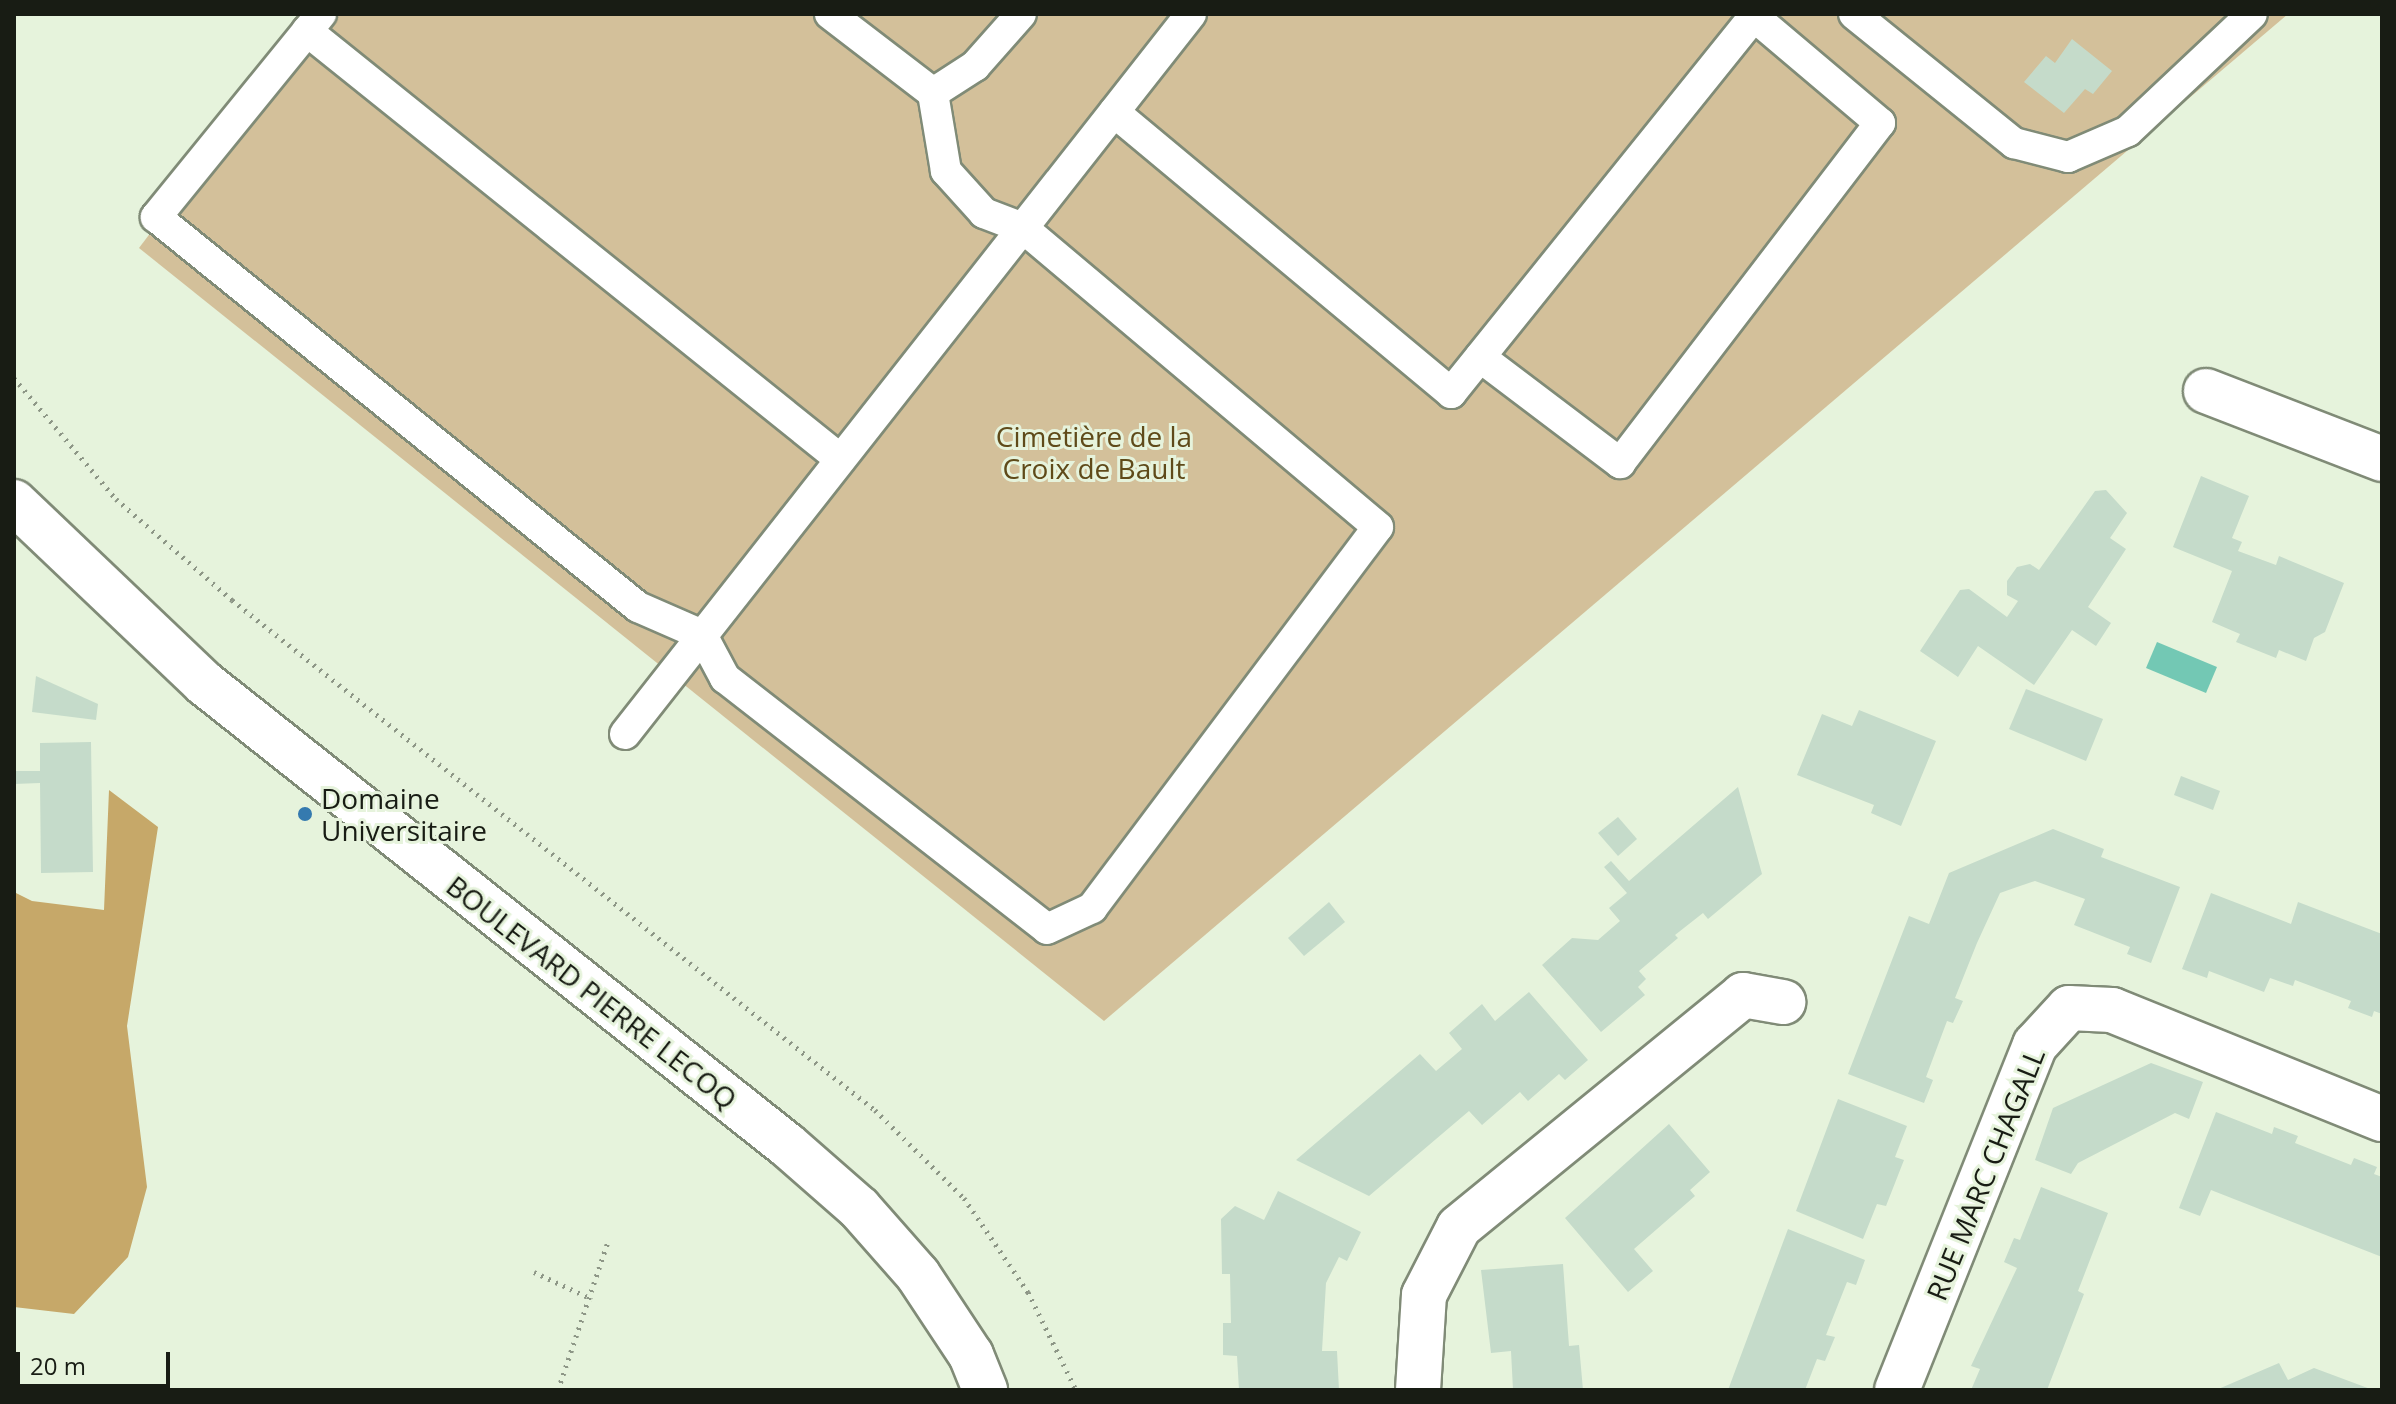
<!DOCTYPE html>
<html>
<head>
<meta charset="utf-8">
<style>
  body { margin:0 }
  #map { position:relative; width:2396px; height:1404px; overflow:hidden; background:#e6f3dc; font-family:"Open Sans",sans-serif }
  div>[style] { position:absolute }
  .green>* { inset:0; background:#d3c09a }
  .forest>* { inset:0; background:#c6a869 }
  .water>* { inset:0; background:#73c8b4 }
  .building>* { inset:0; background:#c5dbca }
  .path>* { height:5px; margin-top:-2.5px; transform-origin:0; background:repeating-linear-gradient(90deg,#8d9686 0 2px,transparent 0 8px) }
  .roads { filter:drop-shadow(2px 0 #808b77) drop-shadow(-2px 0 #808b77) drop-shadow(0 2px #808b77) drop-shadow(0 -2px #808b77) }
  .service>* { height:30px; margin:-15px; padding:0 15px; transform-origin:15px; border-radius:15px; background:#fff }
  .minor>* { height:44px; margin:-22px; padding:0 22px; transform-origin:22px; border-radius:22px; background:#fff }
  .tertiary>* { height:44px; margin:-22px; padding:0 22px; transform-origin:22px; border-radius:22px; background:#fff }
  .dots>* { width:22px; height:22px; translate:-50% -50%; box-sizing:border-box; border:4px solid #e6f3dc; border-radius:50% }
  span { translate:-50% -50%; white-space:nowrap; text-align:center; line-height:1.15; -webkit-text-stroke:6px #e6f3dc; paint-order:stroke }
  .park-label { font-size:28px; color:#5f4a19 }
  .poi-label { font-size:28px; color:#181c14 }
  .left { translate:0 -50%; text-align:left }
  .street-label { font-size:28px; color:#181c14 }
  .frame { position:absolute; inset:0; border:16px solid #181c14; pointer-events:none }
  .scale { position:absolute; left:16px; top:1352px; width:154px; height:36px; box-sizing:border-box; border:4px solid #181c14; border-top:0; padding-left:10px; font-size:24px; line-height:28px; white-space:nowrap; color:#181c14; -webkit-text-stroke:6px #e6f3dc; paint-order:stroke }
</style>
</head>
<body>
<div id="map">
  <div class="green">
    <div style="clip-path:polygon(316px 14px,2288px 14px,1104px 1021px,139px 248px)"></div>
  </div>
  <div class="forest">
    <div style="clip-path:polygon(109px 790px,158px 827px,127px 1026px,147px 1187px,128px 1257px,74px 1314px,14px 1307px,14px 892px,32px 901px,104px 910px)"></div>
  </div>
  <div class="water">
    <div style="clip-path:polygon(2157px 642px,2217px 667px,2206px 693px,2146px 668px)"></div>
  </div>
  <div class="building">
    <div style="clip-path:polygon(2072px 39px,2112px 71px,2093px 94px,2085px 89px,2064px 113px,2024px 82px,2046px 56px,2055px 63px)"></div>
    <div style="clip-path:polygon(2201px 476px,2249px 496px,2232px 538px,2242px 542px,2238px 551px,2276px 565px,2279px 556px,2344px 583px,2325px 632px,2314px 638px,2306px 661px,2279px 650px,2276px 658px,2236px 642px,2240px 634px,2212px 622px,2232px 571px,2173px 547px)"></div>
    <div style="clip-path:polygon(2106px 490px,2127px 513px,2110px 538px,2126px 549px,2088px 607px,2111px 623px,2096px 646px,2072px 630px,2034px 685px,1978px 646px,1958px 677px,1920px 651px,1960px 590px,1969px 589px,2007px 617px,2018px 601px,2007px 595px,2007px 581px,2017px 567px,2030px 564px,2039px 570px,2095px 491px)"></div>
    <div style="clip-path:polygon(36px 676px,98px 704px,96px 720px,32px 712px)"></div>
    <div style="clip-path:polygon(2026px 689px,2103px 719px,2086px 761px,2009px 729px)"></div>
    <div style="clip-path:polygon(1859px 710px,1936px 741px,1901px 826px,1871px 813px,1874px 805px,1797px 775px,1822px 714px,1852px 726px)"></div>
    <div style="clip-path:polygon(91px 742px,93px 872px,41px 873px,40px 783px,14px 784px,14px 771px,40px 771px,40px 743px)"></div>
    <div style="clip-path:polygon(2181px 776px,2220px 791px,2213px 810px,2174px 795px)"></div>
    <div style="clip-path:polygon(1738px 787px,1762px 874px,1708px 919px,1703px 913px,1675px 935px,1678px 938px,1639px 971px,1646px 979px,1638px 987px,1645px 995px,1601px 1032px,1542px 965px,1572px 938px,1598px 940px,1620px 921px,1609px 908px,1627px 893px,1604px 867px,1611px 861px,1629px 881px)"></div>
    <div style="clip-path:polygon(1618px 817px,1637px 839px,1618px 856px,1598px 833px)"></div>
    <div style="clip-path:polygon(2053px 829px,2104px 849px,2101px 857px,2180px 887px,2151px 963px,2127px 954px,2130px 947px,2074px 925px,2085px 899px,2035px 881px,2017px 887px,2000px 893px,1977px 943px,1955px 998px,1963px 1001px,1953px 1023px,1947px 1021px,1926px 1077px,1933px 1080px,1924px 1103px,1848px 1074px,1909px 916px,1929px 924px,1949px 873px)"></div>
    <div style="clip-path:polygon(2211px 893px,2291px 924px,2298px 902px,2382px 934px,2382px 1014px,2374px 1011px,2372px 1017px,2348px 1008px,2351px 1001px,2295px 980px,2293px 986px,2270px 978px,2264px 992px,2209px 971px,2207px 978px,2182px 969px)"></div>
    <div style="clip-path:polygon(1329px 902px,1345px 922px,1304px 956px,1288px 938px)"></div>
    <div style="clip-path:polygon(1529px 992px,1588px 1060px,1565px 1080px,1559px 1074px,1528px 1101px,1520px 1092px,1482px 1125px,1469px 1111px,1369px 1196px,1296px 1160px,1420px 1054px,1436px 1071px,1462px 1049px,1449px 1033px,1482px 1004px,1495px 1021px)"></div>
    <div style="clip-path:polygon(2151px 1063px,2203px 1082px,2189px 1119px,2175px 1113px,2078px 1163px,2071px 1174px,2035px 1160px,2053px 1108px)"></div>
    <div style="clip-path:polygon(1838px 1099px,1907px 1126px,1895px 1157px,1904px 1160px,1886px 1206px,1877px 1204px,1863px 1239px,1796px 1211px)"></div>
    <div style="clip-path:polygon(2216px 1112px,2272px 1134px,2274px 1127px,2298px 1136px,2295px 1143px,2351px 1165px,2354px 1158px,2377px 1167px,2374px 1174px,2382px 1177px,2382px 1257px,2211px 1190px,2200px 1216px,2179px 1208px)"></div>
    <div style="clip-path:polygon(1669px 1124px,1710px 1172px,1690px 1190px,1695px 1196px,1634px 1249px,1653px 1271px,1628px 1292px,1565px 1218px)"></div>
    <div style="clip-path:polygon(2041px 1187px,2108px 1213px,2078px 1291px,2084px 1294px,2047px 1390px,1971px 1390px,1980px 1369px,1971px 1366px,2017px 1268px,2004px 1262px,2014px 1238px,2020px 1240px)"></div>
    <div style="clip-path:polygon(1278px 1191px,1361px 1232px,1347px 1261px,1339px 1257px,1326px 1283px,1322px 1351px,1337px 1351px,1339px 1390px,1239px 1390px,1237px 1356px,1223px 1355px,1223px 1323px,1231px 1323px,1230px 1274px,1222px 1274px,1221px 1219px,1235px 1206px,1264px 1220px)"></div>
    <div style="clip-path:polygon(1788px 1229px,1865px 1260px,1856px 1285px,1847px 1282px,1826px 1335px,1835px 1337px,1825px 1361px,1817px 1359px,1805px 1390px,1728px 1390px)"></div>
    <div style="clip-path:polygon(1563px 1264px,1569px 1346px,1579px 1345px,1583px 1390px,1513px 1390px,1511px 1351px,1491px 1353px,1481px 1270px)"></div>
    <div style="clip-path:polygon(2279px 1363px,2288px 1380px,2314px 1368px,2373px 1390px,2216px 1390px)"></div>
  </div>
  <div class="path">
    <div style="left:14px;top:378px;width:158px;rotate:49.9deg"></div>
    <div style="left:116px;top:499px;width:154px;rotate:41deg"></div>
    <div style="left:232px;top:600px;width:821px;rotate:38.42deg"></div>
    <div style="left:875px;top:1110px;width:125px;rotate:44.7deg"></div>
    <div style="left:964px;top:1198px;width:114px;rotate:55.8deg"></div>
    <div style="left:1028px;top:1292px;width:109px;rotate:63.9deg"></div>
    <div style="left:534px;top:1272px;width:64px;rotate:25deg"></div>
    <div style="left:558px;top:1390px;width:157px;rotate:-71.4deg"></div>
  </div>
  <div class="roads">
    <div class="service">
      <div style="left:321px;top:14px;width:262px;rotate:129.1deg"></div>
      <div style="left:156px;top:217px;width:620px;rotate:38.98deg"></div>
      <div style="left:638px;top:607px;width:70px;rotate:23.6deg"></div>
      <div style="left:702px;top:635px;width:49px;rotate:61.9deg"></div>
      <div style="left:725px;top:678px;width:408px;rotate:37.9deg"></div>
      <div style="left:1047px;top:929px;width:50px;rotate:-25deg"></div>
      <div style="left:1092px;top:908px;width:476px;rotate:-53.1deg"></div>
      <div style="left:1378px;top:527px;width:464px;rotate:-139.9deg"></div>
      <div style="left:1023px;top:228px;width:42px;rotate:-159deg"></div>
      <div style="left:984px;top:213px;width:57px;rotate:-132.1deg"></div>
      <div style="left:946px;top:171px;width:79px;rotate:-99.5deg"></div>
      <div style="left:933px;top:93px;width:130px;rotate:-142.5deg"></div>
      <div style="left:1854px;top:14px;width:206px;rotate:38.9deg"></div>
      <div style="left:2014px;top:143px;width:56px;rotate:14.5deg"></div>
      <div style="left:2068px;top:157px;width:65px;rotate:-23.4deg"></div>
      <div style="left:2128px;top:131px;width:170px;rotate:-43.3deg"></div>
      <div style="left:307px;top:31px;width:684px;rotate:38.76deg"></div>
      <div style="left:933px;top:93px;width:50px;rotate:-32.7deg"></div>
      <div style="left:975px;top:66px;width:69px;rotate:-48.5deg"></div>
      <div style="left:1114px;top:112px;width:439px;rotate:39.8deg"></div>
      <div style="left:1451px;top:393px;width:484px;rotate:-51.2deg"></div>
      <div style="left:1480px;top:357px;width:176px;rotate:37.1deg"></div>
      <div style="left:1620px;top:463px;width:428px;rotate:-52.6deg"></div>
      <div style="left:1880px;top:123px;width:169px;rotate:-139.8deg"></div>
      <div style="left:625px;top:734px;width:916px;rotate:-51.83deg"></div>
    </div>
    <div class="minor">
      <div style="left:2206px;top:391px;width:189px;rotate:21.1deg"></div>
      <div style="left:1418px;top:1390px;width:95px;rotate:-86.4deg"></div>
      <div style="left:1424px;top:1295px;width:76px;rotate:-62.8deg"></div>
      <div style="left:1459px;top:1227px;width:367px;rotate:-39.2deg"></div>
      <div style="left:1743px;top:995px;width:41px;rotate:9.9deg"></div>
      <div style="left:1897px;top:1390px;width:372px;rotate:-68.2deg"></div>
      <div style="left:2035px;top:1045px;width:50px;rotate:-47.4deg"></div>
      <div style="left:2069px;top:1008px;width:43px;rotate:2.7deg"></div>
      <div style="left:2112px;top:1010px;width:291px;rotate:22deg"></div>
    </div>
    <div class="tertiary">
      <div style="left:14px;top:502px;width:262px;rotate:43.6deg"></div>
      <div style="left:204px;top:683px;width:744px;rotate:38.4deg"></div>
      <div style="left:787px;top:1145px;width:96px;rotate:41.2deg"></div>
      <div style="left:859px;top:1208px;width:89px;rotate:48.6deg"></div>
      <div style="left:918px;top:1275px;width:96px;rotate:56.5deg"></div>
      <div style="left:971px;top:1355px;width:38px;rotate:68deg"></div>
    </div>
  </div>
  <div class="dots">
    <div style="left:305px;top:814px;background:#357aaf"></div>
  </div>
  <div class="park-label">
    <span style="left:1094px;top:452px">Cimetière de la<br>Croix de Bault</span>
  </div>
  <div class="poi-label">
    <span class="left" style="left:321px;top:814px">Domaine<br>Universitaire</span>
  </div>
  <div class="street-label">
    <span style="left:592px;top:992px;rotate:38deg">BOULEVARD PIERRE LECOQ</span>
    <span style="left:1985px;top:1174px;rotate:-68deg">RUE MARC CHAGALL</span>
  </div>
  <div class="frame"></div>
  <div class="scale">20 m</div>
</div>
</body>
</html>
